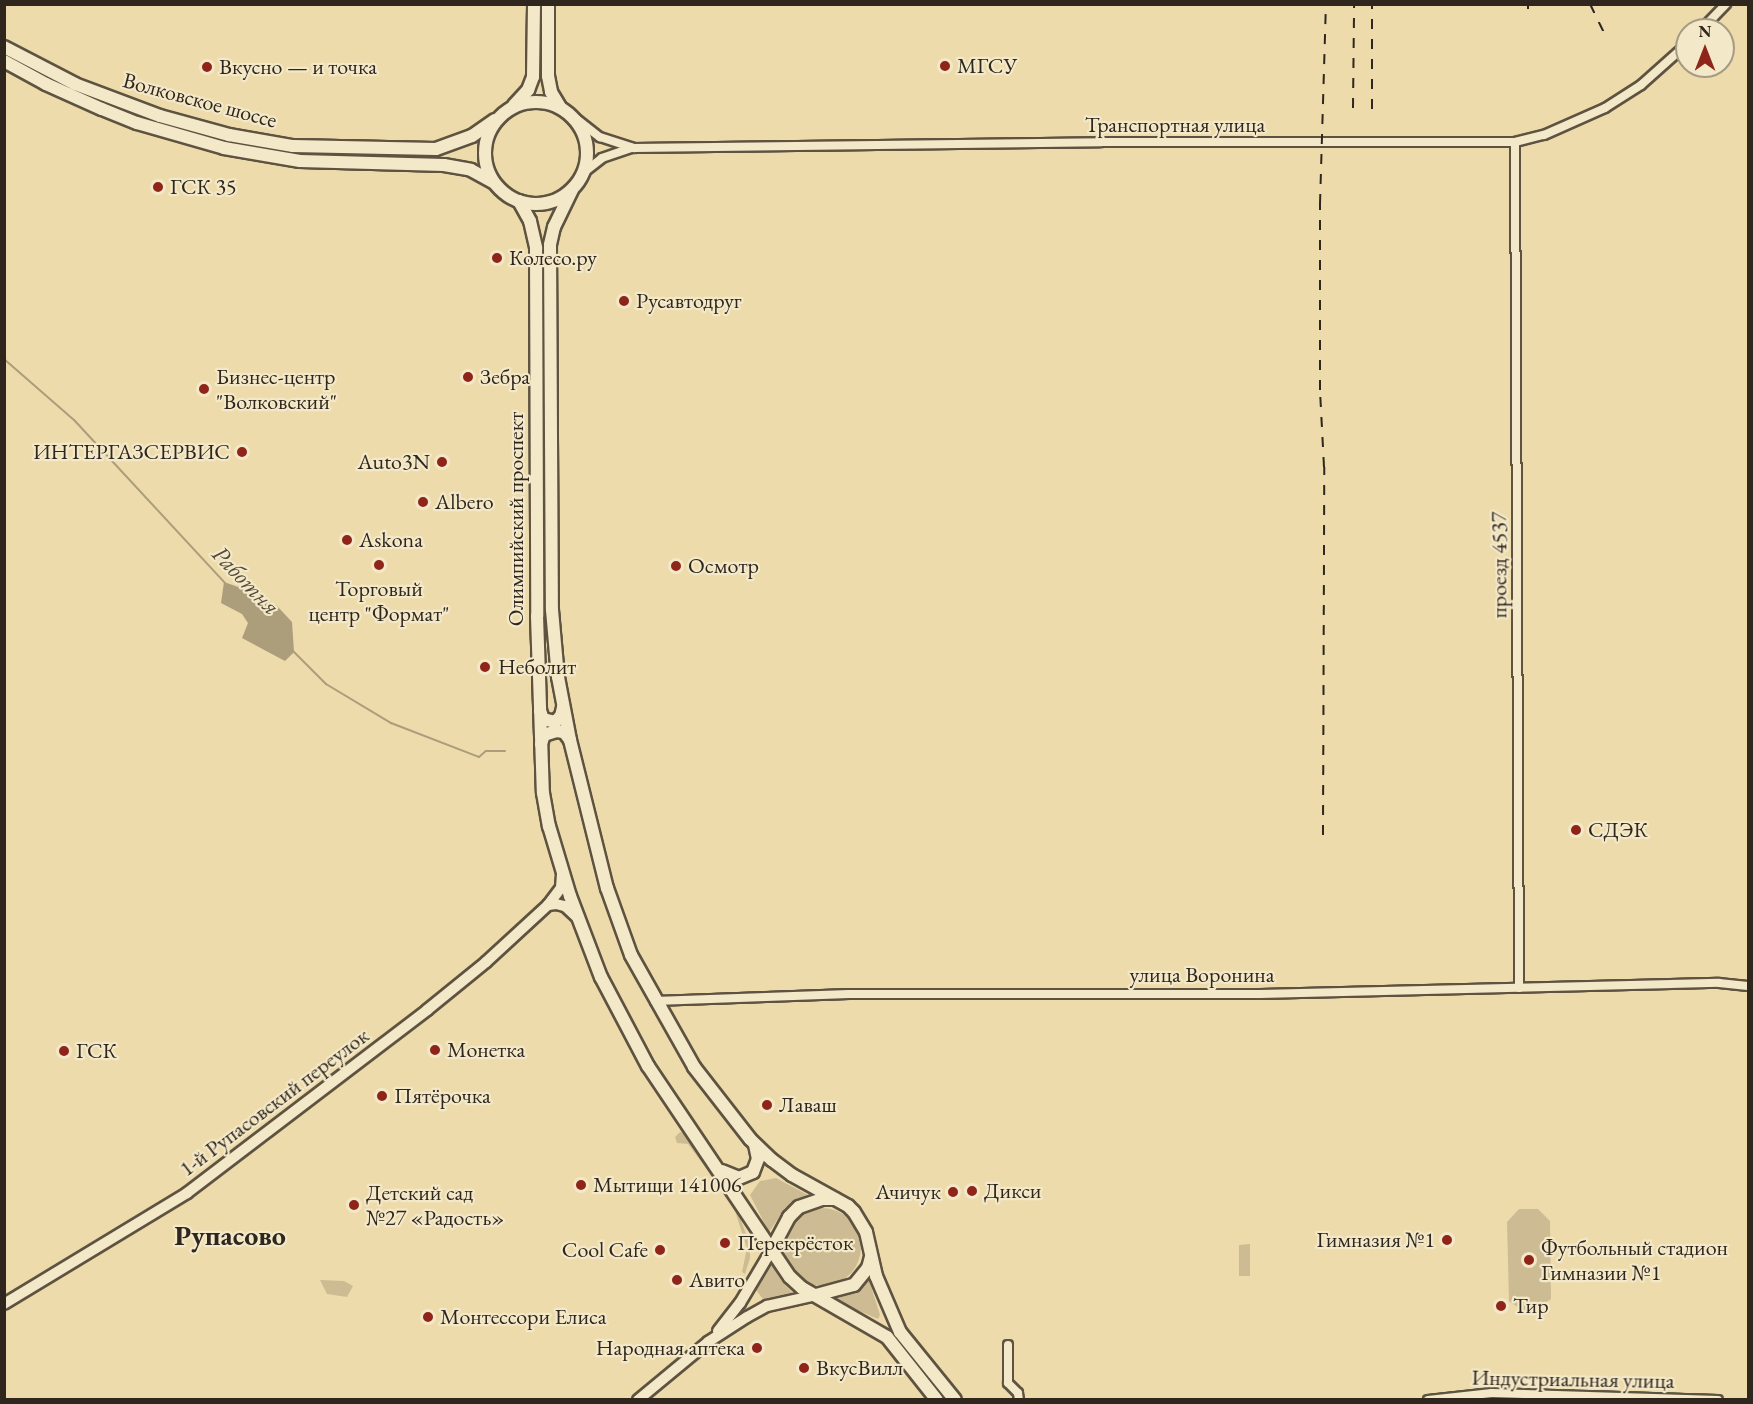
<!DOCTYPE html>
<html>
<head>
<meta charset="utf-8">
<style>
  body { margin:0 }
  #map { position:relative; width:1753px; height:1404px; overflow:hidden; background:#eddbab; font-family:"EB Garamond",serif }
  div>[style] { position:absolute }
  .green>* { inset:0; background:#cdbc93 }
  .round { border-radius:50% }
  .water>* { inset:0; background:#ac9d7b }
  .stream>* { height:2px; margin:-1px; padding:0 1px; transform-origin:1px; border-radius:1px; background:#ac9d7b }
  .roads { filter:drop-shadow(2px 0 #5e5340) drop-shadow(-2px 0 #5e5340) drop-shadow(0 2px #5e5340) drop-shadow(0 -2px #5e5340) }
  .minor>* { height:8px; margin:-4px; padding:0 4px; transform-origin:4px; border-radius:4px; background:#f3e8c8 }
  .tertiary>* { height:10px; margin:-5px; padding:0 5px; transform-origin:5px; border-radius:5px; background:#f3e8c8 }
  .secondary>* { height:12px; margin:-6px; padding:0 6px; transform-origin:6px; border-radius:6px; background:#f3e8c8 }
  .secondary>.ring { margin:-6px; padding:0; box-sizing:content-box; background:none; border:12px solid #f3e8c8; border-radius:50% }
  .rail>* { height:2px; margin-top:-1px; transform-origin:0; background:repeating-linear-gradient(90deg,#2f261d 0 10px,transparent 0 20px) }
  .dots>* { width:16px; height:16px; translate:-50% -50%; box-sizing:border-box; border:3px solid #f3e8c8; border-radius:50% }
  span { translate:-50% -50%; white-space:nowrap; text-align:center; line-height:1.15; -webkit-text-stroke:4.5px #f3e8c8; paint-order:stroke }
  .poi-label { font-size:22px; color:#2f261d }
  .left { translate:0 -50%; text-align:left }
  .right { translate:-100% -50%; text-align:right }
  .street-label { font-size:22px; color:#2f261d }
  .water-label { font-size:24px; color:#544a39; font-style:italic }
  .district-label { font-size:28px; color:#2f261d; font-weight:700 }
  .frame { position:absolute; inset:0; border:6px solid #2f261d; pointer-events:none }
  .north { position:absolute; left:1675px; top:18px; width:60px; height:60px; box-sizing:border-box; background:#f3e8c8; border:2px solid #a59a84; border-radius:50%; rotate:0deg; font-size:16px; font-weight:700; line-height:24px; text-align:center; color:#2f261d }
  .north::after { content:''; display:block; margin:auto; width:21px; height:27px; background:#8f2418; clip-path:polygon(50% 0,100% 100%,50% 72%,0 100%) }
</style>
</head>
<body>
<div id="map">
  <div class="green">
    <div style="clip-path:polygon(680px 1132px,685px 1133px,734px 1201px,750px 1245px,750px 1258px,745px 1274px,742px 1272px,747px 1248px,735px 1211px,728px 1198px,688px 1144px,677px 1143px,675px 1137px)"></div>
    <div style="clip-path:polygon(776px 1178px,808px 1195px,785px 1208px,769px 1232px,750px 1195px,760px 1181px)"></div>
    <div class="round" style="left:783px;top:1208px;width:78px;height:78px"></div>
    <div style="clip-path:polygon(1519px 1209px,1538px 1209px,1550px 1221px,1551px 1299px,1536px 1309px,1522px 1310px,1509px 1301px,1507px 1222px)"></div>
    <div style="clip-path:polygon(1250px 1244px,1250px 1276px,1239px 1276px,1239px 1245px)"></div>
    <div style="clip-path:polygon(770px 1262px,782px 1282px,796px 1296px,766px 1303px,756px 1290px)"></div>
    <div style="clip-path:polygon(868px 1277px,880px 1315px,878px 1319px,834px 1300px,853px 1292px)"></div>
    <div style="clip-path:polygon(320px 1280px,344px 1281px,353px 1286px,347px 1297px,327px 1294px)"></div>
  </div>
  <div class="water">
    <div style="clip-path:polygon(224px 582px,244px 589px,277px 606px,292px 622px,294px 652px,285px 661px,242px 638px,248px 623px,242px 614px,221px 603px)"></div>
  </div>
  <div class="stream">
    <div style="left:4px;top:359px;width:94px;rotate:41.1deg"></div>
    <div style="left:75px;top:421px;width:221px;rotate:47.2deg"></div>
    <div style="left:293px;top:651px;width:47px;rotate:45deg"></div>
    <div style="left:326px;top:684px;width:76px;rotate:31deg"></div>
    <div style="left:391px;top:723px;width:94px;rotate:21.1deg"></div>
    <div style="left:479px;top:757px;width:9px;rotate:-41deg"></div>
    <div style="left:486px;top:751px;width:19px"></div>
  </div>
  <div class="roads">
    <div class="minor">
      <div style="left:1701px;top:30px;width:36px;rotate:-46deg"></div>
      <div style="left:574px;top:117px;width:33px;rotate:38deg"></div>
      <div style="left:600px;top:137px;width:36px;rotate:18deg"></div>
      <div style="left:634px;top:148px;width:467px;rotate:-0.7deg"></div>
      <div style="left:1101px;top:142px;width:414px"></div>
      <div style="left:1515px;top:142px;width:30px;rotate:-14deg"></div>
      <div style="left:1544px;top:135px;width:67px;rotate:-23.9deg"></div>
      <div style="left:1605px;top:108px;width:43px;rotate:-32.6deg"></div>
      <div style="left:1641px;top:85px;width:62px;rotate:-41.7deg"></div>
      <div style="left:1515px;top:142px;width:846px;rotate:89.73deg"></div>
      <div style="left:583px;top:173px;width:24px;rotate:-38deg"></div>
      <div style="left:602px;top:158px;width:31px;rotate:-19deg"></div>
      <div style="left:655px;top:1001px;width:194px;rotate:-2.1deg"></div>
      <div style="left:849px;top:994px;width:411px"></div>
      <div style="left:1260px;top:994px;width:459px;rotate:-1.4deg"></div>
      <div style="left:1719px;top:983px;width:29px;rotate:6deg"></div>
      <div style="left:1008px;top:1345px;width:38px;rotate:90deg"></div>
      <div style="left:1008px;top:1383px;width:14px;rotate:45deg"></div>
      <div style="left:1018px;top:1393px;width:7px;rotate:82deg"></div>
      <div style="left:1428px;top:1400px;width:64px;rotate:-6.2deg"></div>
      <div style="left:1492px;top:1393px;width:226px;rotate:1.8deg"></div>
    </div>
    <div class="tertiary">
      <div style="left:548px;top:905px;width:8px;rotate:-7deg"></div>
      <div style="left:556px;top:904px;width:9px;rotate:13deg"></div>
      <div style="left:565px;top:906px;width:18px;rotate:43deg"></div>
      <div style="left:4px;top:1304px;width:214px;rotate:-31.2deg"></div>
      <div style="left:187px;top:1193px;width:302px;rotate:-37.3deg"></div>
      <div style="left:427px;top:1010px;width:76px;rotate:-39.1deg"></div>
      <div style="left:486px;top:962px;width:84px;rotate:-42.6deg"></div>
      <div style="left:548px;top:905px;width:21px;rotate:-53deg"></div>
      <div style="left:561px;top:888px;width:15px;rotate:-86deg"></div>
      <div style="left:718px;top:1331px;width:36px;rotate:-52deg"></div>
      <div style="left:740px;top:1303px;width:63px;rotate:-59.3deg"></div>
      <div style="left:638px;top:1400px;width:91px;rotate:-39.6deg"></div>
      <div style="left:708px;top:1342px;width:46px;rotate:-32.7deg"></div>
      <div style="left:747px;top:1317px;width:23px;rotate:-29deg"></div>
      <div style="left:767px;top:1306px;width:50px;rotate:-12.7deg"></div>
    </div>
    <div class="secondary">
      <div style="left:548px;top:4px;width:72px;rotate:90deg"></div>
      <div style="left:548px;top:76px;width:16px;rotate:79deg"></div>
      <div style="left:551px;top:92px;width:17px;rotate:59deg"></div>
      <div style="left:4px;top:47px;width:80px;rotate:27.5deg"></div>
      <div style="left:75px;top:84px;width:91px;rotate:20.6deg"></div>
      <div style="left:160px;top:116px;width:72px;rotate:15.4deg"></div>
      <div style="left:229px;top:135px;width:65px;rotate:9.8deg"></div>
      <div style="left:293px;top:146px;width:143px;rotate:1.2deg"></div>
      <div style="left:436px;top:149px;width:38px;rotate:-20deg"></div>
      <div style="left:472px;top:136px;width:28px;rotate:-35deg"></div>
      <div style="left:4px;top:61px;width:48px;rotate:28.7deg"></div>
      <div style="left:46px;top:84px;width:61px;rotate:24.1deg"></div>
      <div style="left:102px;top:109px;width:38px;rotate:22deg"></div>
      <div style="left:137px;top:123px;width:91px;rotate:16deg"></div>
      <div style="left:224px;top:148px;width:77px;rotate:9.7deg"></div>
      <div style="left:300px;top:161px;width:144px;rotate:1.6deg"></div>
      <div style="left:444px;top:165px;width:27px;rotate:10deg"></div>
      <div style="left:471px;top:170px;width:25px;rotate:29deg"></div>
      <div class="ring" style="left:485px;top:102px;width:90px;height:90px"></div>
      <div style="left:514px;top:105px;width:21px;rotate:-47deg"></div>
      <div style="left:528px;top:90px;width:14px;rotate:-69deg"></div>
      <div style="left:533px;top:77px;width:73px;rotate:-89.2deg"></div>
      <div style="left:572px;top:190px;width:41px;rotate:115.9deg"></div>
      <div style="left:554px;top:227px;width:18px;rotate:103deg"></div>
      <div style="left:550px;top:245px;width:365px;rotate:89.7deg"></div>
      <div style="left:552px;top:610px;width:67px;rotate:84.9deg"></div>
      <div style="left:558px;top:677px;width:64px;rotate:79.2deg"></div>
      <div style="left:570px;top:740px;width:153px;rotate:76deg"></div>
      <div style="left:607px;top:888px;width:71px;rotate:70.3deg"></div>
      <div style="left:631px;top:955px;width:129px;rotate:60.6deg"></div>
      <div style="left:694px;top:1067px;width:91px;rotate:52.1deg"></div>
      <div style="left:750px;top:1139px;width:30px;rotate:44deg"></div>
      <div style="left:772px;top:1160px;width:25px;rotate:37deg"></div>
      <div style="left:792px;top:1175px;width:64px;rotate:29deg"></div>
      <div style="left:848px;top:1206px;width:8px;rotate:45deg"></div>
      <div style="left:854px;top:1212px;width:23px;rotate:59deg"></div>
      <div style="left:866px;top:1232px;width:45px;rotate:77.2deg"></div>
      <div style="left:876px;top:1276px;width:61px;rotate:66.8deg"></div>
      <div style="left:900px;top:1332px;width:87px;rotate:51deg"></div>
      <div style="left:519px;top:201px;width:23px;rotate:61deg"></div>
      <div style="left:530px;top:221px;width:28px;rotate:77deg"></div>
      <div style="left:536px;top:248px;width:368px;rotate:89.8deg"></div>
      <div style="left:537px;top:616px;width:177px;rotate:88.1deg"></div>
      <div style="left:543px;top:793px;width:34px;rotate:80deg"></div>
      <div style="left:549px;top:826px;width:73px;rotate:73.3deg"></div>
      <div style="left:570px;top:896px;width:87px;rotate:69.1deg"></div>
      <div style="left:601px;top:977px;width:101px;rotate:62.2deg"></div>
      <div style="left:648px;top:1066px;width:254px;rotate:56.1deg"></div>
      <div style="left:790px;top:1277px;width:16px;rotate:43deg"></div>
      <div style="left:802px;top:1288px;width:98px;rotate:30deg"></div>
      <div style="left:887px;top:1337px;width:80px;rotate:51.6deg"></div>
      <div style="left:540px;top:711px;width:9px;rotate:69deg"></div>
      <div style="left:543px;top:719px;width:12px;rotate:14deg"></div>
      <div style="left:555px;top:722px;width:8px;rotate:-45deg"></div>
      <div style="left:561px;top:716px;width:9px;rotate:-77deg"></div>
      <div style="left:541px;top:744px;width:9px;rotate:-72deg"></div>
      <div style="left:544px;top:735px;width:13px;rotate:-18deg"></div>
      <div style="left:556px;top:731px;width:8px;rotate:7deg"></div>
      <div style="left:564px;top:732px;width:10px;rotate:53deg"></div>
      <div style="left:722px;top:1171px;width:18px;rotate:22deg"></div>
      <div style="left:739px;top:1178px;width:15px;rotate:-23deg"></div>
      <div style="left:753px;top:1172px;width:14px;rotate:-69deg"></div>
      <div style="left:758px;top:1159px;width:14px;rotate:-102deg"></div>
      <div style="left:772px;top:1249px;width:36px;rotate:-62deg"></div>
      <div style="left:789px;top:1217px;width:14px;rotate:-45deg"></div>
      <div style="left:799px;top:1207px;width:24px;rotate:-19deg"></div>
      <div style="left:822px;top:1199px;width:13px"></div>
      <div style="left:816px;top:1295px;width:39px;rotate:-15deg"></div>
      <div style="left:854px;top:1285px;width:22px;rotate:-51deg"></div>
      <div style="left:868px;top:1268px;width:11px;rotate:-75deg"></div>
    </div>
  </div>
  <div class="rail">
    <div style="left:1528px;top:4px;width:5px;rotate:90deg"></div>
    <div style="left:1590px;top:4px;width:32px;rotate:64deg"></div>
    <div style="left:1353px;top:108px;width:104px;rotate:-89.4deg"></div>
    <div style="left:1372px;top:109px;width:105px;rotate:-90deg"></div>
    <div style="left:1323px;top:835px;width:368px;rotate:-89.8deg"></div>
    <div style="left:1324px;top:467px;width:77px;rotate:-93deg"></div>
    <div style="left:1320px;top:390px;width:186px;rotate:-90deg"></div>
    <div style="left:1320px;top:204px;width:200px;rotate:-88.3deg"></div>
  </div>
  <div class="dots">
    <div style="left:945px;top:66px;background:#8f2418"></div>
    <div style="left:207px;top:67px;background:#8f2418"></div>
    <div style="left:158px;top:187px;background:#8f2418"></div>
    <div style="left:497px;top:258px;background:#8f2418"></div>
    <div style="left:624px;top:301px;background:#8f2418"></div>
    <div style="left:468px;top:377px;background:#8f2418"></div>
    <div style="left:204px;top:389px;background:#8f2418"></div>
    <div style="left:242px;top:452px;background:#8f2418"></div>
    <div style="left:442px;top:462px;background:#8f2418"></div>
    <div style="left:423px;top:502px;background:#8f2418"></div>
    <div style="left:347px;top:540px;background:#8f2418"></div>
    <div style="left:379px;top:565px;background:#8f2418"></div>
    <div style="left:676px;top:566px;background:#8f2418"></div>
    <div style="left:485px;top:667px;background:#8f2418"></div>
    <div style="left:1576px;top:830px;background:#8f2418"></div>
    <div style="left:435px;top:1050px;background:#8f2418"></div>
    <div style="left:64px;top:1051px;background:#8f2418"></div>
    <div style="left:382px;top:1096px;background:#8f2418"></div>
    <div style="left:767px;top:1105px;background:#8f2418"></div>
    <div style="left:581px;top:1185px;background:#8f2418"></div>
    <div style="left:972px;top:1191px;background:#8f2418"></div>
    <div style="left:953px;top:1192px;background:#8f2418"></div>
    <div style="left:354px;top:1205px;background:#8f2418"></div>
    <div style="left:1447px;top:1240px;background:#8f2418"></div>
    <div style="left:725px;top:1243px;background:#8f2418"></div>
    <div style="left:660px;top:1250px;background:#8f2418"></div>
    <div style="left:1529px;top:1260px;background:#8f2418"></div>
    <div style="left:677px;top:1280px;background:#8f2418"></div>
    <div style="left:1501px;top:1306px;background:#8f2418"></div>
    <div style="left:428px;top:1317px;background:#8f2418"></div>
    <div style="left:757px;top:1348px;background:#8f2418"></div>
    <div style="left:804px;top:1368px;background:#8f2418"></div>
  </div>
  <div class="poi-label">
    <span class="left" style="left:957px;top:66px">МГСУ</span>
    <span class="left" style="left:219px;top:67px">Вкусно — и точка</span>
    <span class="left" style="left:170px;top:187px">ГСК 35</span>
    <span class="left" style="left:509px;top:258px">Колесо.ру</span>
    <span class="left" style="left:636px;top:301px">Русавтодруг</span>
    <span class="left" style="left:216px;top:389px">Бизнес-центр<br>"Волковский"</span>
    <span class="left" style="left:480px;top:377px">Зебра</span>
    <span class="right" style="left:230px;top:452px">ИНТЕРГАЗСЕРВИС</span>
    <span class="right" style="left:430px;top:462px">Auto3N</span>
    <span class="left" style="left:435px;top:502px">Albero</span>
    <span class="left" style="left:359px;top:540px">Askona</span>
    <span class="left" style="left:688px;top:566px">Осмотр</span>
    <span style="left:379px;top:601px">Торговый<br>центр "Формат"</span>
    <span class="left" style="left:498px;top:667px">Неболит</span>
    <span class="left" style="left:1588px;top:830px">СДЭК</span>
    <span class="left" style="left:447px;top:1050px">Монетка</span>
    <span class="left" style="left:76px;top:1051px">ГСК</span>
    <span class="left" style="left:394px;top:1096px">Пятёрочка</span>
    <span class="left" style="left:779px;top:1105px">Лаваш</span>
    <span class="left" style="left:593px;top:1185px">Мытищи 141006</span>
    <span class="left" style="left:984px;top:1191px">Дикси</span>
    <span class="left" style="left:366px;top:1205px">Детский сад<br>№27 «Радость»</span>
    <span class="right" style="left:941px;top:1192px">Ачичук</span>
    <span class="right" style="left:1435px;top:1240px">Гимназия №1</span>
    <span class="left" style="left:737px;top:1243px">Перекрёсток</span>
    <span class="left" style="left:1541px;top:1260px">Футбольный стадион<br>Гимназии №1</span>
    <span class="right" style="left:648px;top:1250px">Cool Cafe</span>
    <span class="left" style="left:689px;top:1280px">Авито</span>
    <span class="left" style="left:1513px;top:1306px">Тир</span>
    <span class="left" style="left:440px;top:1317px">Монтессори Елиса</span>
    <span class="right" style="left:745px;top:1348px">Народная аптека</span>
    <span class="left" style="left:816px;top:1368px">ВкусВилл</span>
  </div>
  <div class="street-label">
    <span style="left:200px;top:100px;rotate:15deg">Волковское шоссе</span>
    <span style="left:1175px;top:125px">Транспортная улица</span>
    <span style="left:516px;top:519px;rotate:-90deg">Олимпийский проспект</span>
    <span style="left:1499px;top:565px;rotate:-90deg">проезд 4537</span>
    <span style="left:1202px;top:975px">улица Воронина</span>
    <span style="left:274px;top:1102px;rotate:-37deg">1-й Рупасовский переулок</span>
    <span style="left:1573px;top:1379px;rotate:1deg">Индустриальная улица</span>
  </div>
  <div class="water-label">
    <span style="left:246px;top:580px;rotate:46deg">Работня</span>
  </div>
  <div class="district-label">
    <span style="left:230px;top:1235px">Рупасово</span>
  </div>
  <div class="frame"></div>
  <div class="north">N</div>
</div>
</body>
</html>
